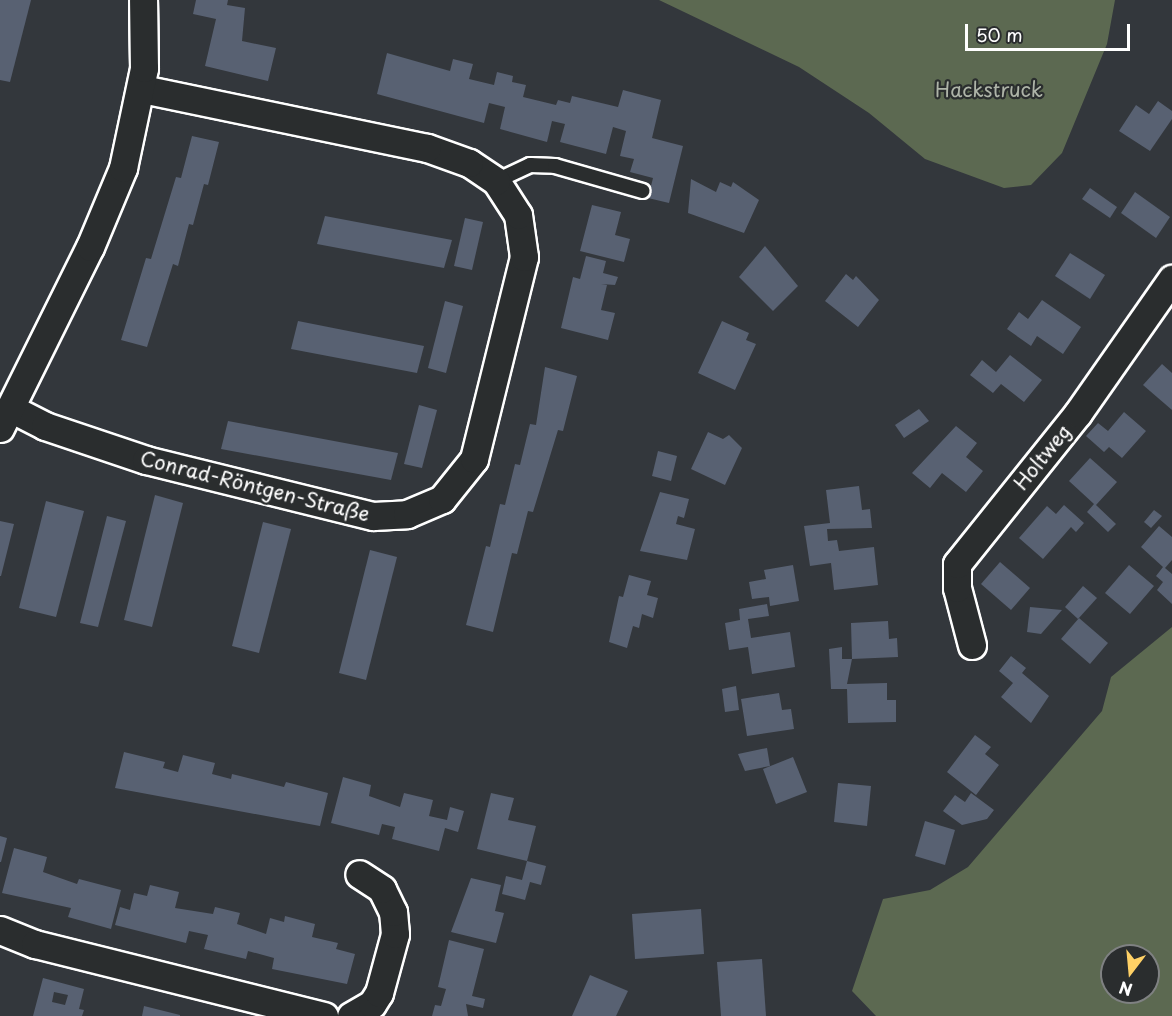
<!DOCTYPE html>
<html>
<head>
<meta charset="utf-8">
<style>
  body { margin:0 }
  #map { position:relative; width:1172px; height:1016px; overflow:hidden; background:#33373c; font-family:"Playpen Sans",sans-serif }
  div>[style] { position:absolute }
  .green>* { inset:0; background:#5c6951 }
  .building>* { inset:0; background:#586172 }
  .roads { filter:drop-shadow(2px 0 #fff) drop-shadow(-2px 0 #fff) drop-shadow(0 2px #fff) drop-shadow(0 -2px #fff) }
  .service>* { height:14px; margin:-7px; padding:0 7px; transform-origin:7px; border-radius:7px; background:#2a2d2e }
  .minor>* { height:27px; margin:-13.5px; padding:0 13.5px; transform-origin:13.5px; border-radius:13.5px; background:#2a2d2e }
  span { translate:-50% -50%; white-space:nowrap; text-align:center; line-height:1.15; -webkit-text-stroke:4.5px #2a2d2e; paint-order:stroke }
  .park-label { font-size:20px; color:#aeb4a8 }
  .street-label { font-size:20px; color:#fff }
  .north { position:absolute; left:1100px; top:944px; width:60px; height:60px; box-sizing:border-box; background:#2a2d2e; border:2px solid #7f8182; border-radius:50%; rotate:196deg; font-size:16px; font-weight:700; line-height:24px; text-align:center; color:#fff }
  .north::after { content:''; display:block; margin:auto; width:21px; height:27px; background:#ffd166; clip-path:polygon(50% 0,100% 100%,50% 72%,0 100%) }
  .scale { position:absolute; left:965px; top:24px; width:165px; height:27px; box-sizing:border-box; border:3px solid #fff; border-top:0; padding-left:8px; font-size:18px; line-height:21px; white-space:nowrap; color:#fff; -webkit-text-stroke:4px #2a2d2e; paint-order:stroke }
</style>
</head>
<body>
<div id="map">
  <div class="green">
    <div style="clip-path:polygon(659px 0,1115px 0,1107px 44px,1062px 153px,1031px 185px,1004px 188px,925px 159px,869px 113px,799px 67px)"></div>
    <div style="clip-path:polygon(evenodd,1172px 627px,1172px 1016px,876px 1016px,852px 991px,883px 899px,930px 890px,968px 867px,1102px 711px,1111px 677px,1172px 627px,1112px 956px,1148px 956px,1148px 992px,1112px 992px,1112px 956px)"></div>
  </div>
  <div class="building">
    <div style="clip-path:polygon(0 0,31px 0,10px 82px,0 80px)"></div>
    <div style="clip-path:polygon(196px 0,228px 0,227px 5px,245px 8px,242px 41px,276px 48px,268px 81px,205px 66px,216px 19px,193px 14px)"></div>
    <div style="clip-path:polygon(387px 53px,450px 71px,453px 59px,473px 64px,469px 79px,494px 85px,497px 72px,513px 76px,512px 82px,526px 85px,523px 97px,556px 105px,558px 100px,570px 103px,572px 96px,618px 107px,623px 90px,661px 100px,652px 138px,683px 146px,669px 203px,648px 198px,653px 178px,630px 172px,634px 159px,620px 156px,626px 131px,613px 127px,606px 154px,560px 142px,565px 124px,552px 121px,547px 142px,500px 129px,505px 107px,489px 103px,484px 123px,377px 94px)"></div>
    <div style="clip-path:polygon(1158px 101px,1172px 111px,1172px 119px,1150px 151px,1119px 131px,1136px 105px,1149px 114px)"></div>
    <div style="clip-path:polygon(192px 136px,219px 142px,208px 185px,204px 184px,193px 225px,189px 224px,178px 266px,173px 264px,147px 347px,121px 340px,146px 258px,151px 259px,176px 177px,181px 178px)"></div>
    <div style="clip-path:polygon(691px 179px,716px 192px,720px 182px,731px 187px,733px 182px,759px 200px,744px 233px,688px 213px)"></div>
    <div style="clip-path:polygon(1090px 188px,1117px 207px,1110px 218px,1082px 199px)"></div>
    <div style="clip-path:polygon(1135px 192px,1170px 217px,1156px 238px,1121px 213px)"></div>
    <div style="clip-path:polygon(592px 205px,621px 212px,615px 235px,630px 239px,624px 262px,580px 251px)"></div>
    <div style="clip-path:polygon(325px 216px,452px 240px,444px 268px,317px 244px)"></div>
    <div style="clip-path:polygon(465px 218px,483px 222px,472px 270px,454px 266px)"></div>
    <div style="clip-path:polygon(765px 246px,798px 286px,773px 311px,739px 277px)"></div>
    <div style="clip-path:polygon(1070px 253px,1105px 275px,1090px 299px,1055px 276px)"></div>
    <div style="clip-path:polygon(586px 256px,606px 261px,603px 273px,618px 277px,615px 285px,601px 284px,607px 285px,601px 310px,615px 313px,608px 340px,561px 328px,573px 277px,580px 279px)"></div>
    <div style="clip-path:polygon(846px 274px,853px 280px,856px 276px,879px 300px,858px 327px,825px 301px)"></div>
    <div style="clip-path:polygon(1042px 300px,1081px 327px,1063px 354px,1037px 336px,1031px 346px,1007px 329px,1019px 312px,1028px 319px)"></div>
    <div style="clip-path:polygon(445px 301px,463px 306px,446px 373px,428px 368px)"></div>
    <div style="clip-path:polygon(298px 321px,424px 346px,417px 373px,291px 349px)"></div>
    <div style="clip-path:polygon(722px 321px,749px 333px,746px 340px,756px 344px,735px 390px,698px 373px)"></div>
    <div style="clip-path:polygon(1010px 355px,1042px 380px,1024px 402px,1001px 384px,993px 393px,970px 375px,982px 360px,996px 372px)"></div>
    <div style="clip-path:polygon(1162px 364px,1172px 373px,1172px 410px,1143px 385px)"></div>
    <div style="clip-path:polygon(545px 367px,577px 376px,563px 431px,558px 430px,533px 512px,528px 511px,517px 554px,512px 553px,493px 632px,466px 625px,486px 546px,490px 547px,500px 504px,505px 505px,515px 464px,520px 465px,530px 424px,536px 425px)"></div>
    <div style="clip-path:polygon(419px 405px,437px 410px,422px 468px,404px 464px)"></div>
    <div style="clip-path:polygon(919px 409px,929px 421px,904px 438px,895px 425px)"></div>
    <div style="clip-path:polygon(1124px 412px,1146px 431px,1122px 458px,1109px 447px,1104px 452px,1086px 436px,1098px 423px,1108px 431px)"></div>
    <div style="clip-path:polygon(228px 421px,398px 453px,391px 480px,221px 449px)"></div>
    <div style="clip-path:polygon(956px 426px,977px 443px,966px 457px,983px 471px,966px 492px,942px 473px,930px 488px,912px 473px)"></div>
    <div style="clip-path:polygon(708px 432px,723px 439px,729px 435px,742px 448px,725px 485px,691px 469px)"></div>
    <div style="clip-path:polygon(658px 451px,677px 456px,671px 481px,652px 476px)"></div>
    <div style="clip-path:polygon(1090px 458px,1117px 482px,1096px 505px,1116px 524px,1108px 532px,1087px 512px,1094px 504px,1069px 481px)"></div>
    <div style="clip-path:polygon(859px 486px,862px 510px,870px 509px,872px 528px,827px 529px,828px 541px,837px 540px,839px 551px,874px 547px,878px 585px,834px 590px,831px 563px,810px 566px,804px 526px,830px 523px,826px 490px)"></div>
    <div style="clip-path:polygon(660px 492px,689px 499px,684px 518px,678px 516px,676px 524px,695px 529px,687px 560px,640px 551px)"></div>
    <div style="clip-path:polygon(155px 495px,183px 503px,152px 627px,124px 620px)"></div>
    <div style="clip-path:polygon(46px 501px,84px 511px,56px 617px,19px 608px)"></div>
    <div style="clip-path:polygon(1064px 505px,1084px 523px,1076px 532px,1071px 527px,1043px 559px,1019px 538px,1047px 506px,1056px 514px)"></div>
    <div style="clip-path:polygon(1154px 510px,1162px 516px,1151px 528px,1144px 522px)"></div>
    <div style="clip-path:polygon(107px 516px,126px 521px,98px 627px,80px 623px)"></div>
    <div style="clip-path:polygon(0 521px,14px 524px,1px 576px,0 576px)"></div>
    <div style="clip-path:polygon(263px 522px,291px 529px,259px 653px,232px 646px)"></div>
    <div style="clip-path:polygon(1159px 526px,1172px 537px,1172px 560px,1165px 568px,1172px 574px,1172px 604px,1157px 590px,1163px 582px,1156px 576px,1163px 567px,1141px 547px)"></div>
    <div style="clip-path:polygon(370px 550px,397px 557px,366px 680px,339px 673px)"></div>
    <div style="clip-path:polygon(1000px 562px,1030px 588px,1011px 610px,981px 584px)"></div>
    <div style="clip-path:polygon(793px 565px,799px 601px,770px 606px,769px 597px,752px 599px,749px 582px,766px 579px,764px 570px)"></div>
    <div style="clip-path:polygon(1129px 565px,1154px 586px,1130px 614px,1105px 593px)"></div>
    <div style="clip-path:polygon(629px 575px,651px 581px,647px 595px,658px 598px,653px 618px,642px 614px,639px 628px,633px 626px,627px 648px,609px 642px,619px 596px,623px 597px)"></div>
    <div style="clip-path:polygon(1083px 586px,1097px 598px,1078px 619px,1065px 607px)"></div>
    <div style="clip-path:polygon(767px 604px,769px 616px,748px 619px,751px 638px,790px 632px,795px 667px,752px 674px,748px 647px,729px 650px,725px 623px,740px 620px,739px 609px)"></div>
    <div style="clip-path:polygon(1030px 607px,1062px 610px,1041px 634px,1027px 632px)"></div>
    <div style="clip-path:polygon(1079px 618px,1108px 643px,1090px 664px,1061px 639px)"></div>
    <div style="clip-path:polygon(888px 621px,889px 639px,897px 638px,898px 657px,852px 659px,851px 623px)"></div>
    <div style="clip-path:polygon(842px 647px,842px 659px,852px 659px,847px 684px,887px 683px,887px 700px,896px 700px,896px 722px,848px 723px,847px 689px,831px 689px,829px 649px)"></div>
    <div style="clip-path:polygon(1011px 656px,1026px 668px,1022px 673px,1049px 696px,1031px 723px,1001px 697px,1013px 683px,999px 671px)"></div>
    <div style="clip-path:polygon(736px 686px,739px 710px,725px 712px,722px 689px)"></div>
    <div style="clip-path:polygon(779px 693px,782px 710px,791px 709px,794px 729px,747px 736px,741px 699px)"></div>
    <div style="clip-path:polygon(975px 735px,991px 747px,985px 754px,999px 765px,976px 795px,947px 772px)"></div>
    <div style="clip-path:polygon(767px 748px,770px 766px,745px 771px,738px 754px)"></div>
    <div style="clip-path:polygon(124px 752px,165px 762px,163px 768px,178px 772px,183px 755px,215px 763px,212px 774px,231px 779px,232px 774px,284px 787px,286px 782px,328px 793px,320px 826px,115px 788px)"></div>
    <div style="clip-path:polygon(793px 757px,807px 792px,776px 804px,763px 769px)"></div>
    <div style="clip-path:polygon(343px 777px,371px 785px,369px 796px,400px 807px,404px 793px,433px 800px,429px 816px,447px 820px,450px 807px,464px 811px,458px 832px,445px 828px,439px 851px,392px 839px,395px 827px,382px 824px,379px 835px,331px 823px)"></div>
    <div style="clip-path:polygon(838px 783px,871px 786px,867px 826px,834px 822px)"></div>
    <div style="clip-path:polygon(491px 793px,514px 798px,508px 820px,536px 826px,527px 861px,477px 849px)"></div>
    <div style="clip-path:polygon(971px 793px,994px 810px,987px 819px,962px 825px,943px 811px,955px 795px,965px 802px)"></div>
    <div style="clip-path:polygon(925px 821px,955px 830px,945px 865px,915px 856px)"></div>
    <div style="clip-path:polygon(0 836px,7px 838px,1px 862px,0 862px)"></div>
    <div style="clip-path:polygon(14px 848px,47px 857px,43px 872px,77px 884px,79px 879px,121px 890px,111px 929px,68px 917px,71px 908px,2px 893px)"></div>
    <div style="clip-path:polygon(527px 861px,546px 866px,541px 885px,530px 882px,525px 900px,502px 894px,506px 876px,522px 880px)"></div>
    <div style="clip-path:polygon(471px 878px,501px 885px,495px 911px,504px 913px,496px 943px,451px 932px)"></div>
    <div style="clip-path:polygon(150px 885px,179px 892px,175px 908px,213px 914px,215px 907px,240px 913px,237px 924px,266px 934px,270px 918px,284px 922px,285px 916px,315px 924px,312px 937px,338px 943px,336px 949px,355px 954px,347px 984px,272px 969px,274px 958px,248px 951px,246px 959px,204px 949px,208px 935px,189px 931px,186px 943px,115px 925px,120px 907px,130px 910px,134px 893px,147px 896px)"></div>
    <div style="clip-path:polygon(701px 909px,704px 954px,635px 959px,632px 914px)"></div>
    <div style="clip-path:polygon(449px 940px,484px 949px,472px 996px,485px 999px,483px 1008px,466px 1004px,468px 1016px,432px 1016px,435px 1005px,441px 1006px,446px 989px,438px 987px)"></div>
    <div style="clip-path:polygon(762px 959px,766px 1016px,721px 1016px,717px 962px)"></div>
    <div style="clip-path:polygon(590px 975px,628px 991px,616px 1016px,572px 1016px)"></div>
    <div style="clip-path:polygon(evenodd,43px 978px,84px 989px,79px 1009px,84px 1010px,82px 1016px,33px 1016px,43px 978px,54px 992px,68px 995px,65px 1005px,52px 1002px,54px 992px)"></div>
    <div style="clip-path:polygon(144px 1006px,180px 1015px,180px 1016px,142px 1016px)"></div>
  </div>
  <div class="roads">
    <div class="service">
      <div style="left:496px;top:181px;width:38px;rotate:-25deg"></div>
      <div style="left:530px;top:165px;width:25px;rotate:2deg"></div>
      <div style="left:555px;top:166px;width:91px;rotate:15.9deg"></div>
    </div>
    <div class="minor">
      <div style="left:10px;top:408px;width:39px;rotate:27deg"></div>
      <div style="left:45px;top:426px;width:107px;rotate:18.6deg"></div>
      <div style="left:146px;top:460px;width:234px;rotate:13.9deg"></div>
      <div style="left:373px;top:516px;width:34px;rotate:-3deg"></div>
      <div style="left:407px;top:514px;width:38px;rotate:-23deg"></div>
      <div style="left:442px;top:499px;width:51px;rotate:-51.3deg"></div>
      <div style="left:474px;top:459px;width:208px;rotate:-76.1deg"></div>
      <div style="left:524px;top:257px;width:42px;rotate:-98.1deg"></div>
      <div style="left:518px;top:215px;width:40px;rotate:-122.9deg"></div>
      <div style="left:496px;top:181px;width:32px;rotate:-146deg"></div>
      <div style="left:469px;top:163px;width:45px;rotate:-160.3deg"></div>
      <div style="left:427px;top:148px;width:292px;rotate:-168.3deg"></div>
      <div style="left:0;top:428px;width:202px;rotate:-63.6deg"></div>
      <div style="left:90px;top:247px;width:86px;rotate:-67.3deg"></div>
      <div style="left:123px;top:168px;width:102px;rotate:-78.1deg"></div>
      <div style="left:144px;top:68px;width:68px;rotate:-90.8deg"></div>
      <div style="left:972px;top:645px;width:59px;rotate:-104.7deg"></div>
      <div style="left:957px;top:588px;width:24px;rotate:-90deg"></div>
      <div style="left:957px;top:564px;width:193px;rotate:-51.3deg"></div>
      <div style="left:1078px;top:413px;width:164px;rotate:-55deg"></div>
      <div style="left:0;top:930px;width:38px;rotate:22deg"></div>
      <div style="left:35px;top:944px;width:298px;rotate:14deg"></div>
      <div style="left:351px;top:1016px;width:24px;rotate:-30deg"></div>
      <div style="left:372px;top:1004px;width:13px;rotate:-58deg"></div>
      <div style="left:379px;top:993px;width:61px;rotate:-74.8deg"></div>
      <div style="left:395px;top:934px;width:22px;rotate:-95deg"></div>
      <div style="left:393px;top:912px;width:25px;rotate:-116deg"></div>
      <div style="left:382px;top:889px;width:27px;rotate:-147deg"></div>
    </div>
  </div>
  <div class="park-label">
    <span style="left:989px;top:89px">Hackstruck</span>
  </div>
  <div class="street-label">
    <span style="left:1042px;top:457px;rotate:-51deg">Holtweg</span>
    <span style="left:255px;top:486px;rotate:14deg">Conrad-Röntgen-Straße</span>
  </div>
  <div class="north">N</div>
  <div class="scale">50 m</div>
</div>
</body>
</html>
